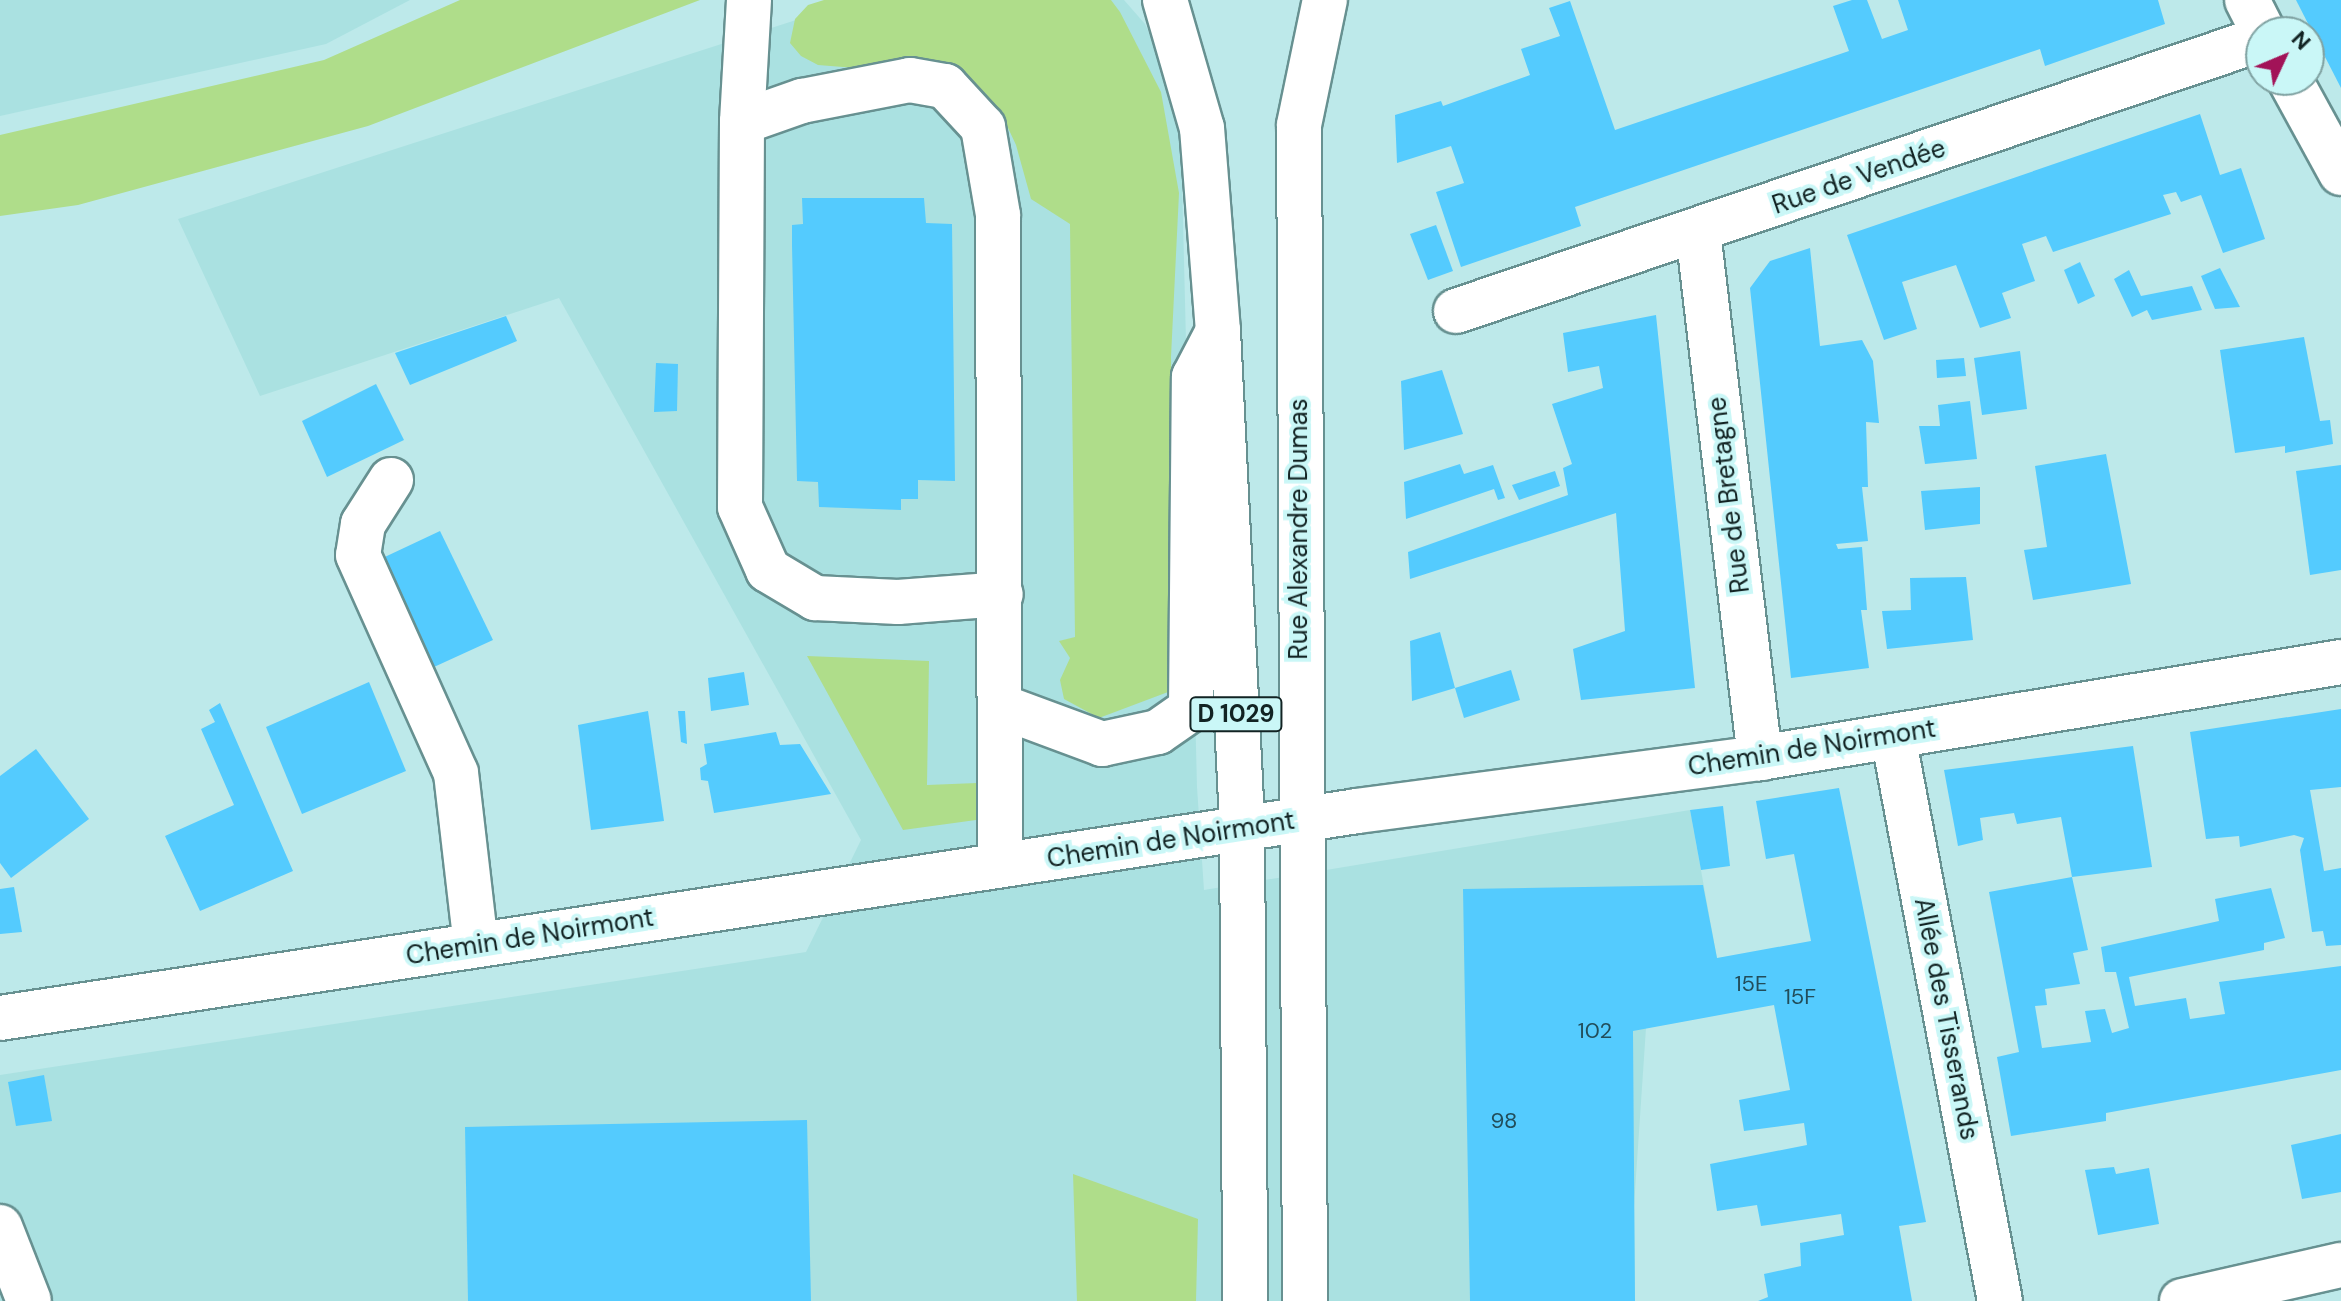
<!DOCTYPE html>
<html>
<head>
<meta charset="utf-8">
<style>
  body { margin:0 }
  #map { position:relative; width:2341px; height:1301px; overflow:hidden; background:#bde9ea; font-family:"DM Sans",sans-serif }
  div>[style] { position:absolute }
  .built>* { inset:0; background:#aae1e1 }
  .green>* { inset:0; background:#afdd8a }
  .building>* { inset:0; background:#54cbfe }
  .roads { filter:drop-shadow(2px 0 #679191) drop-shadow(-2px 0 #679191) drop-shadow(0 2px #679191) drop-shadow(0 -2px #679191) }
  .minor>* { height:44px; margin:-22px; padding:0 22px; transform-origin:22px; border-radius:22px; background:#fff }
  .major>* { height:44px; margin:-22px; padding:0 22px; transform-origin:22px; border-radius:22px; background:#fff }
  span { translate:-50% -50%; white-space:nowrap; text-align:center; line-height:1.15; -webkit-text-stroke:8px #caf7f7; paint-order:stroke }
  .number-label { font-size:22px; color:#224d5a }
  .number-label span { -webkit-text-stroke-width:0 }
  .shield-label span { padding:2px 6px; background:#caf7f7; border:2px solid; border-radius:6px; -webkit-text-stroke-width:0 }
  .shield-label { font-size:24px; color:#122323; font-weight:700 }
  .street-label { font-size:26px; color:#122323 }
  .north { position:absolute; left:2245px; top:16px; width:80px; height:80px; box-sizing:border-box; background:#caf7f7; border:2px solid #80a2a2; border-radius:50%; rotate:46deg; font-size:22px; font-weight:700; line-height:32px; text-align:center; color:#122323 }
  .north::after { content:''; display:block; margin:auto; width:28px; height:36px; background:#a21358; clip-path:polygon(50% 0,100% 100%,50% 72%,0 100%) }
</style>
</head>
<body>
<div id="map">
  <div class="built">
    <div style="clip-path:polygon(0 0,410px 0,326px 44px,0 116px)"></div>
    <div style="clip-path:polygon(858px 0,1124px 0,1145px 24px,1180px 99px,1197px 787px,1204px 890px,1690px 810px,1727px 1013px,1646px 1028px,1634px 1206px,1635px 1301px,0 1301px,0 1075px,806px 952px,861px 840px,559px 298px,260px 396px,178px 219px)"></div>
  </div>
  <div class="green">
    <div style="clip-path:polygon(460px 0,700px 0,368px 126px,78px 205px,0 216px,0 135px,324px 60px)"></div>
    <div style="clip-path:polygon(824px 0,1111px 0,1120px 12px,1161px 92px,1179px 193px,1171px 357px,1176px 689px,1099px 718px,1064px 699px,1060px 680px,1070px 658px,1059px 641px,1075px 637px,1070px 224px,1031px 199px,1016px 145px,1002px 115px,985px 93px,956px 76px,818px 65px,801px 56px,790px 43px,795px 19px,808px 5px)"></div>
    <div style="clip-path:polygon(807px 656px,929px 661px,927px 785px,977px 783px,976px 820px,903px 830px)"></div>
    <div style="clip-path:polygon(1073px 1174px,1198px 1219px,1196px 1301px,1077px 1301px)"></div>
  </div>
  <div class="building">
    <div style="clip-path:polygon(1852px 0,1867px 0,1882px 39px,1908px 30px,1898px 0,2158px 0,2165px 24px,2045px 66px,2040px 49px,1575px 207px,1581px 226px,1461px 267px,1436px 192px,1464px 183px,1451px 146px,1397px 163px,1395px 115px,1441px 101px,1443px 106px,1530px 75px,1521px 49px,1560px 36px,1549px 8px,1570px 1px,1615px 130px,1849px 51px,1833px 6px)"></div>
    <div style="clip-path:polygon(2296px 0,2341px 0,2341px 88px,2322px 51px)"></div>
    <div style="clip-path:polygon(2200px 114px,2220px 175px,2241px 168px,2265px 239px,2223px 253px,2201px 195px,2181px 202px,2176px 192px,2163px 195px,2171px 214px,2053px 252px,2046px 236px,2022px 244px,2035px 281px,2002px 293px,2011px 318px,1980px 328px,1956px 265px,1902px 282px,1917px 329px,1884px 340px,1847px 235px)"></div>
    <div style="clip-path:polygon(802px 198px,924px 198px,926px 223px,952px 224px,955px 481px,918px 480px,918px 499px,901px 499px,901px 510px,819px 507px,818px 482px,797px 481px,792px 245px,792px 225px,803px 224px)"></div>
    <div style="clip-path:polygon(1436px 225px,1453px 271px,1428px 280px,1410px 234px)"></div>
    <div style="clip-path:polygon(1810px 248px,1820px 346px,1862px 340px,1873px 361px,1879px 423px,1866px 422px,1868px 487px,1862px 487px,1868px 541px,1836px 544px,1838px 549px,1862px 547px,1867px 610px,1861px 610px,1869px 668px,1791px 678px,1750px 288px,1770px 261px)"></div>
    <div style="clip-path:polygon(2080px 262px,2095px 296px,2078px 304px,2064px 270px)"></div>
    <div style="clip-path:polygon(2220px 268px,2240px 307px,2215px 309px,2201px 276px)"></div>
    <div style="clip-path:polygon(2129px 270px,2141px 296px,2192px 286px,2202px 310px,2152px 320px,2147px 310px,2132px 317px,2114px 279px)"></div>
    <div style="clip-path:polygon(1656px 315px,1695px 688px,1581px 700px,1573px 649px,1625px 631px,1616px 513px,1410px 579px,1408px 552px,1568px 495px,1563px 468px,1572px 464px,1552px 404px,1603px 388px,1599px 366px,1568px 372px,1563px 333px)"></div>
    <div style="clip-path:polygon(506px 316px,517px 341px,410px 385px,395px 353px)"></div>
    <div style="clip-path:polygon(2304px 337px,2320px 421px,2330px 420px,2333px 444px,2285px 453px,2285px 446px,2235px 453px,2220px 350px)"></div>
    <div style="clip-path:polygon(2020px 351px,2027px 409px,1982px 415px,1974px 358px)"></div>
    <div style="clip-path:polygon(1964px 358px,1966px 376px,1937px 378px,1936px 360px)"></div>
    <div style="clip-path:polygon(656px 363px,678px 364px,677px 411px,654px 412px)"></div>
    <div style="clip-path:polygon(1442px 370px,1463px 434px,1404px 450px,1401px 381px)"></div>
    <div style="clip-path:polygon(376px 384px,404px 440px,327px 477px,302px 421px)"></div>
    <div style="clip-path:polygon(1970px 401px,1977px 459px,1925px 464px,1919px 426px,1940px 426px,1938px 405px)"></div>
    <div style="clip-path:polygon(2106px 454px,2131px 584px,2033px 600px,2024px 550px,2047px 547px,2035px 466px)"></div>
    <div style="clip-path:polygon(1460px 464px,1464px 474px,1493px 465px,1505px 498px,1498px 500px,1494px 489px,1406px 519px,1404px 482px)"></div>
    <div style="clip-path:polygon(2341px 465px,2341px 570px,2310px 575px,2296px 471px)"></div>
    <div style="clip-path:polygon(1555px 471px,1560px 486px,1519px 500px,1512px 485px)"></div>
    <div style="clip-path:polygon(1980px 487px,1980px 524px,1925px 530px,1921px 491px)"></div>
    <div style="clip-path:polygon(440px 531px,493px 640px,423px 672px,372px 563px)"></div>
    <div style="clip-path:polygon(1966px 577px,1973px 640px,1887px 649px,1882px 611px,1911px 610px,1910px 578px)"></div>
    <div style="clip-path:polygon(1440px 632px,1455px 688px,1412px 701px,1410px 641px)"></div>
    <div style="clip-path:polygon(1511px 670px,1520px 700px,1464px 718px,1455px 688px)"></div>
    <div style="clip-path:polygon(744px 672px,749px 705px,711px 711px,708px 678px)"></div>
    <div style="clip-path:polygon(369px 682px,406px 771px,302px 814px,266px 727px)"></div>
    <div style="clip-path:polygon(220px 703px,293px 871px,200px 911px,165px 836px,234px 805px,201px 729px,215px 722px,209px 710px)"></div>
    <div style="clip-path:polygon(2341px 709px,2341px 787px,2310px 790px,2324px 871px,2341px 868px,2341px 945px,2326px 946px,2323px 931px,2312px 932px,2300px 850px,2304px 838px,2294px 835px,2240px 847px,2239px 836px,2206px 839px,2190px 732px)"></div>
    <div style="clip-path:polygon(648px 711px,664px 821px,591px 830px,578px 725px)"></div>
    <div style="clip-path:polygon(678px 711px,685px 711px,687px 744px,681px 742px)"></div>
    <div style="clip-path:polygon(776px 732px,780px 745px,800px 744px,831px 794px,714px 813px,708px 781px,701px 780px,700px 768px,707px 764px,704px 744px)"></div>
    <div style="clip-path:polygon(2133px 746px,2152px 867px,2072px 877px,2061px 817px,2017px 824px,2014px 813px,1980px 818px,1983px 840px,1958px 846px,1944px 770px)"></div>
    <div style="clip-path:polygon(36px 749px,89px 819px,11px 878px,0 863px,0 776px)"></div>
    <div style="clip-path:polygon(1839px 788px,1926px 1222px,1899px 1226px,1912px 1301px,1758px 1301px,1768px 1297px,1764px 1274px,1801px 1266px,1800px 1243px,1844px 1235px,1841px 1214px,1761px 1226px,1757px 1205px,1717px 1211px,1710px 1164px,1807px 1145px,1804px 1123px,1744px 1131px,1739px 1100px,1790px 1090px,1774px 1005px,1633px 1031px,1635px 1301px,1470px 1301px,1463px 889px,1703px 885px,1717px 958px,1811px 941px,1794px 854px,1766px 859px,1756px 801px)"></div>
    <div style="clip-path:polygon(1723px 806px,1730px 866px,1701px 870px,1690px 810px)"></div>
    <div style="clip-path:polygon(2072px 877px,2088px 950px,2073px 953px,2080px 984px,2045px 989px,2047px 1005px,2035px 1006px,2042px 1048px,2091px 1042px,2085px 1011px,2105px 1009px,2112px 1033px,2129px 1028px,2116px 972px,2105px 972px,2101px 947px,2219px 921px,2215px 899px,2271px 888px,2285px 938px,2264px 943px,2264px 950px,2129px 977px,2135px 1006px,2186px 998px,2190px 1019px,2225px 1014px,2219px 982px,2341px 966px,2341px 1070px,2106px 1113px,2106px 1121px,2011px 1136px,1997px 1057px,2019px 1052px,1989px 892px)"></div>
    <div style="clip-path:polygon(14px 887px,22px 932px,0 934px,0 889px)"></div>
    <div style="clip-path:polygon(44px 1075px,52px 1121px,16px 1126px,8px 1082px)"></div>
    <div style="clip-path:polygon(807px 1120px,811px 1301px,468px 1301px,465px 1127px)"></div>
    <div style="clip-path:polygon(2341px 1134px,2341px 1192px,2302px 1199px,2291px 1145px)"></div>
    <div style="clip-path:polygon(2114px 1167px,2116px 1174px,2149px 1168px,2159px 1224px,2098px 1235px,2085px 1170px)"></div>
  </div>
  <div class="roads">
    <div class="minor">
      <div style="left:749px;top:0;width:122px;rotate:93.3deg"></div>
      <div style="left:742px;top:122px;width:385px;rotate:90.3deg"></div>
      <div style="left:740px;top:507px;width:69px;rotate:66deg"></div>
      <div style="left:768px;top:570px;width:55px;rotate:30.8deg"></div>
      <div style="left:815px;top:598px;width:83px;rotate:2.8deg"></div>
      <div style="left:898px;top:602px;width:103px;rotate:-4.4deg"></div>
      <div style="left:2247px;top:0;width:36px;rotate:63deg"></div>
      <div style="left:2290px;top:80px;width:106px;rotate:61.3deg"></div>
      <div style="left:742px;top:122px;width:64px;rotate:-19.3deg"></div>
      <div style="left:802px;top:101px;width:110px;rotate:-11deg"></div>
      <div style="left:910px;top:80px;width:36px;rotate:10deg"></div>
      <div style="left:945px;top:86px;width:56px;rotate:47.2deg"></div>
      <div style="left:983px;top:127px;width:89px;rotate:80.3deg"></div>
      <div style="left:998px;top:215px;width:650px;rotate:89.82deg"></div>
      <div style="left:1698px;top:232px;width:530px;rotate:83.28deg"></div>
      <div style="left:1456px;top:311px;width:850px;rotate:-18.67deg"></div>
      <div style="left:391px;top:480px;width:52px;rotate:122.5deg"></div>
      <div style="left:363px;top:524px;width:31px;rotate:99deg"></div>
      <div style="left:358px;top:555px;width:239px;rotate:65.8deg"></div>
      <div style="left:456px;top:773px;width:173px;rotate:83.4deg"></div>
      <div style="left:1000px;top:706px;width:109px;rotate:20.4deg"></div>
      <div style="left:1102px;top:744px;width:57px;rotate:-12.1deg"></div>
      <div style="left:1158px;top:732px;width:40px;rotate:-34.9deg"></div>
      <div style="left:1191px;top:709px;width:332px;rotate:-89.5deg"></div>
      <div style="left:1194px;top:377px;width:52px;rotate:-62.4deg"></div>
      <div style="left:1893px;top:736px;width:575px;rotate:79.28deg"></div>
      <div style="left:0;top:1018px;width:1373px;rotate:-8.67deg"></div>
      <div style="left:1357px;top:811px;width:406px;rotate:-7.5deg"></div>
      <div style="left:1760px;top:758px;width:589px;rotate:-9.38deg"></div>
      <div style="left:0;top:1227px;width:79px;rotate:68.6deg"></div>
      <div style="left:2182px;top:1301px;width:163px;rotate:-12.8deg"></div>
    </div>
    <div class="major">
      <div style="left:1165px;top:0;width:133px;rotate:73.9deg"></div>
      <div style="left:1202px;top:128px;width:204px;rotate:85.5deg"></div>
      <div style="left:1218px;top:331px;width:500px;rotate:87.2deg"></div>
      <div style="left:1242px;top:830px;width:471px;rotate:89.6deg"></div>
      <div style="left:1305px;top:1301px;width:1176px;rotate:-90.29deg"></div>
      <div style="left:1299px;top:125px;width:128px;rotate:-78.3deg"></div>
    </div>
  </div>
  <div class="number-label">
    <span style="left:1751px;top:984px">15E</span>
    <span style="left:1800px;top:997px">15F</span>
    <span style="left:1595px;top:1031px">102</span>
    <span style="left:1504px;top:1121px">98</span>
  </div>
  <div class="shield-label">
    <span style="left:1236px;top:714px">D 1029</span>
  </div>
  <div class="street-label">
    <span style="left:1859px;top:177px;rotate:-19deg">Rue de Vendée</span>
    <span style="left:1729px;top:495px;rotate:-97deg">Rue de Bretagne</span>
    <span style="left:1299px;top:529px;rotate:-90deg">Rue Alexandre Dumas</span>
    <span style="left:1812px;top:748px;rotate:-9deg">Chemin de Noirmont</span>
    <span style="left:1171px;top:840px;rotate:-9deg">Chemin de Noirmont</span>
    <span style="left:530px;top:937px;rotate:-9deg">Chemin de Noirmont</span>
    <span style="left:1946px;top:1019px;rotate:79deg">Allée des Tisserands</span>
  </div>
  <div class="north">N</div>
</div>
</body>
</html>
